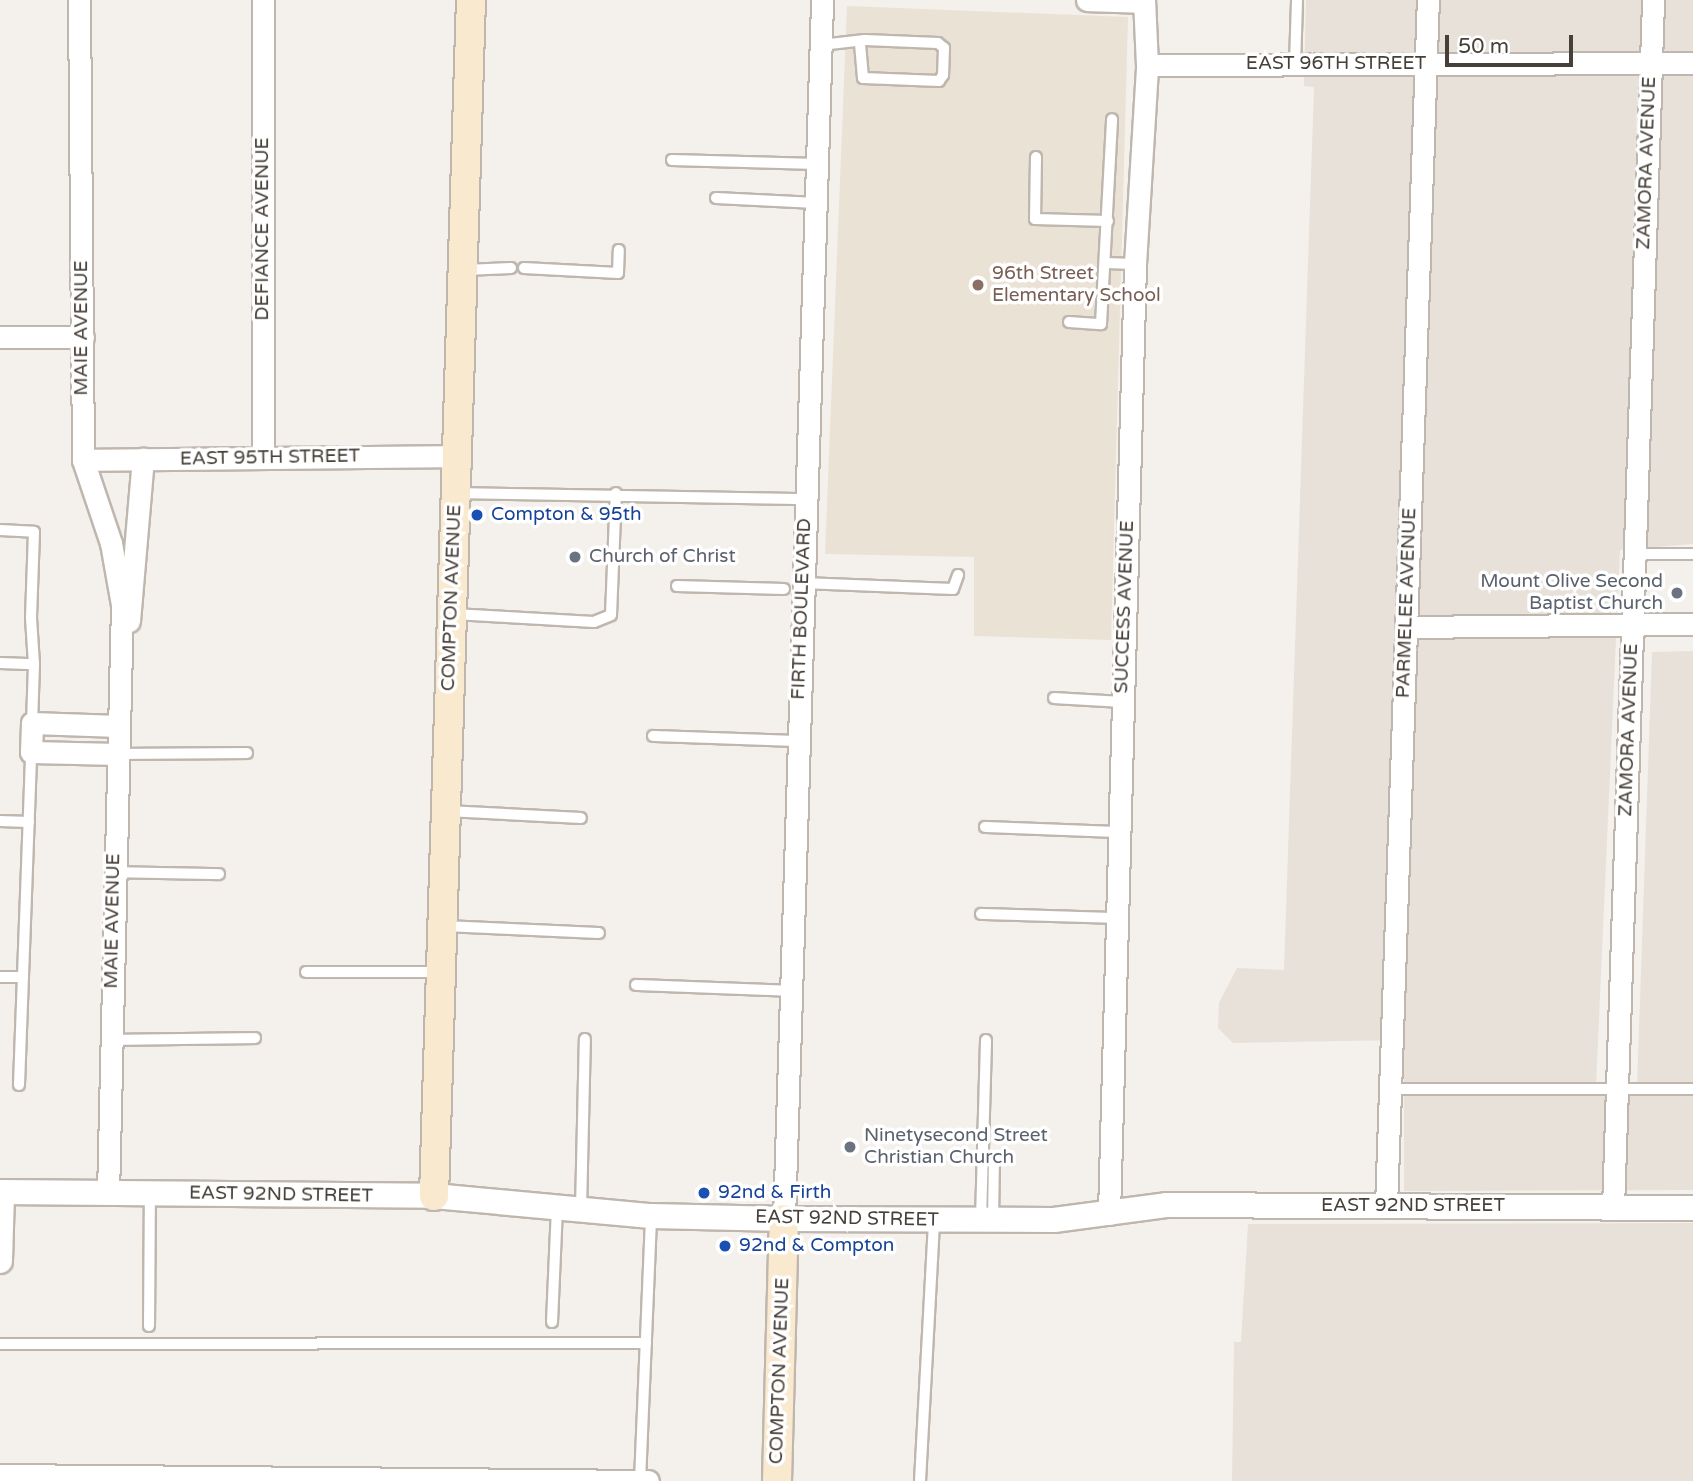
<!DOCTYPE html>
<html>
<head>
<meta charset="utf-8">
<style>
  body { margin:0 }
  #map { position:relative; width:1693px; height:1481px; overflow:hidden; background:#f4f0eb; font-family:"Varela Round",sans-serif }
  div>[style] { position:absolute }
  .residential>* { inset:0; background:#e7e1da }
  .education>* { inset:0; background:#ebe2d6 }
  .roads { filter:drop-shadow(2px 0 #bfb6ae) drop-shadow(-2px 0 #bfb6ae) drop-shadow(0 2px #bfb6ae) drop-shadow(0 -2px #bfb6ae) }
  .service>* { height:10px; margin:-5px; padding:0 5px; transform-origin:5px; border-radius:5px; background:#fff }
  .minor>* { height:21px; margin:-10.5px; padding:0 10.5px; transform-origin:10.5px; border-radius:10.5px; background:#fff }
  .tertiary>* { height:24px; margin:-12px; padding:0 12px; transform-origin:12px; border-radius:12px; background:#fff }
  .secondary>* { height:28px; margin:-14px; padding:0 14px; transform-origin:14px; border-radius:14px; background:#f9e9cf }
  .dots>* { width:19px; height:19px; translate:-50% -50%; box-sizing:border-box; border:4px solid #fff; border-radius:50% }
  span { translate:-50% -50%; white-space:nowrap; text-align:center; line-height:1.15; -webkit-text-stroke:7px #fff; paint-order:stroke }
  .street-label { font-size:19px; color:#474039 }
  .education-label { font-size:19px; color:#785e54 }
  .left { translate:0 -50%; text-align:left }
  .transit-label { font-size:19px; color:#164399 }
  .worship-label { font-size:19px; color:#5b616d }
  .right { translate:-100% -50%; text-align:right }
  .scale { position:absolute; left:1445px; top:35px; width:128px; height:32px; box-sizing:border-box; border:4px solid #474039; border-top:0; padding-left:9px; font-size:21px; line-height:24px; white-space:nowrap; color:#474039; -webkit-text-stroke:5px #fff; paint-order:stroke }
</style>
</head>
<body>
<div id="map">
  <div class="residential">
    <div style="clip-path:polygon(1306px 0,1693px 0,1693px 544px,1620px 550px,1596px 1086px,1637px 1088px,1652px 652px,1693px 651px,1693px 1190px,1404px 1191px,1404px 1040px,1233px 1043px,1218px 1028px,1219px 1003px,1237px 968px,1284px 970px,1314px 87px,1304px 86px)"></div>
    <div style="clip-path:polygon(1693px 1223px,1693px 1481px,1232px 1481px,1234px 1342px,1241px 1342px,1248px 1224px)"></div>
  </div>
  <div class="education">
    <div style="clip-path:polygon(847px 6px,1128px 17px,1111px 640px,974px 636px,974px 557px,825px 554px)"></div>
  </div>
  <div class="roads">
    <div class="service">
      <div style="left:821px;top:45px;width:44px;rotate:-6.5deg"></div>
      <div style="left:865px;top:40px;width:73px;rotate:2.4deg"></div>
      <div style="left:938px;top:43px;width:8px;rotate:40deg"></div>
      <div style="left:944px;top:48px;width:27px;rotate:92deg"></div>
      <div style="left:943px;top:75px;width:7px;rotate:124deg"></div>
      <div style="left:939px;top:81px;width:76px;rotate:-177.7deg"></div>
      <div style="left:863px;top:78px;width:35px;rotate:-95deg"></div>
      <div style="left:1295px;top:65px;width:65px;rotate:-88.2deg"></div>
      <div style="left:1036px;top:157px;width:62px;rotate:90.9deg"></div>
      <div style="left:1035px;top:219px;width:73px;rotate:1.6deg"></div>
      <div style="left:672px;top:160px;width:145px;rotate:1.6deg"></div>
      <div style="left:716px;top:198px;width:100px;rotate:2.9deg"></div>
      <div style="left:1105px;top:263px;width:30px;rotate:2deg"></div>
      <div style="left:524px;top:268px;width:94px;rotate:3deg"></div>
      <div style="left:618px;top:273px;width:23px;rotate:-88deg"></div>
      <div style="left:465px;top:270px;width:46px;rotate:-2.5deg"></div>
      <div style="left:1069px;top:322px;width:32px;rotate:4deg"></div>
      <div style="left:1101px;top:324px;width:205px;rotate:-86.9deg"></div>
      <div style="left:458px;top:493px;width:348px;rotate:1deg"></div>
      <div style="left:0;top:530px;width:34px;rotate:3deg"></div>
      <div style="left:34px;top:532px;width:86px;rotate:92deg"></div>
      <div style="left:31px;top:618px;width:46px;rotate:86.3deg"></div>
      <div style="left:1634px;top:554px;width:59px"></div>
      <div style="left:803px;top:583px;width:150px;rotate:2.3deg"></div>
      <div style="left:953px;top:589px;width:15px;rotate:-70deg"></div>
      <div style="left:677px;top:586px;width:107px;rotate:1.6deg"></div>
      <div style="left:454px;top:614px;width:140px;rotate:3.3deg"></div>
      <div style="left:594px;top:622px;width:18px;rotate:-22deg"></div>
      <div style="left:611px;top:615px;width:122px;rotate:-87.7deg"></div>
      <div style="left:0;top:663px;width:34px;rotate:2deg"></div>
      <div style="left:34px;top:664px;width:59px;rotate:91.9deg"></div>
      <div style="left:1054px;top:698px;width:68px;rotate:3.4deg"></div>
      <div style="left:653px;top:736px;width:145px;rotate:2deg"></div>
      <div style="left:118px;top:754px;width:129px;rotate:-0.4deg"></div>
      <div style="left:447px;top:811px;width:134px;rotate:3deg"></div>
      <div style="left:0;top:821px;width:29px;rotate:2deg"></div>
      <div style="left:985px;top:827px;width:133px;rotate:2.2deg"></div>
      <div style="left:113px;top:872px;width:106px;rotate:1.1deg"></div>
      <div style="left:981px;top:914px;width:134px;rotate:1.7deg"></div>
      <div style="left:444px;top:926px;width:155px;rotate:2.6deg"></div>
      <div style="left:306px;top:972px;width:133px"></div>
      <div style="left:0;top:977px;width:23px"></div>
      <div style="left:636px;top:985px;width:154px;rotate:2.2deg"></div>
      <div style="left:111px;top:1040px;width:144px;rotate:-0.8deg"></div>
      <div style="left:19px;top:1085px;width:333px;rotate:-87.9deg"></div>
      <div style="left:1390px;top:1089px;width:303px"></div>
      <div style="left:581px;top:1210px;width:171px;rotate:-88.7deg"></div>
      <div style="left:981px;top:1220px;width:180px;rotate:-88.4deg"></div>
      <div style="left:993px;top:1220px;width:61px;rotate:-89.1deg"></div>
      <div style="left:552px;top:1322px;width:115px;rotate:-87.5deg"></div>
      <div style="left:149px;top:1326px;width:133px;rotate:-89.6deg"></div>
      <div style="left:0;top:1344px;width:646px;rotate:-0.09deg"></div>
      <div style="left:640px;top:1481px;width:265px;rotate:-87.6deg"></div>
      <div style="left:920px;top:1481px;width:261px;rotate:-86.9deg"></div>
    </div>
    <div class="minor">
      <div style="left:79px;top:0;width:460px;rotate:89.5deg"></div>
      <div style="left:83px;top:460px;width:88px;rotate:71.4deg"></div>
      <div style="left:111px;top:543px;width:63px;rotate:79.9deg"></div>
      <div style="left:122px;top:605px;width:588px;rotate:91.36deg"></div>
      <div style="left:263px;top:0;width:458px;rotate:90deg"></div>
      <div style="left:1087px;top:0;width:57px;rotate:2deg"></div>
      <div style="left:1147px;top:65px;width:546px;rotate:-0.21deg"></div>
      <div style="left:0;top:337px;width:83px"></div>
      <div style="left:83px;top:460px;width:373px;rotate:-0.6deg"></div>
      <div style="left:129px;top:621px;width:163px;rotate:-85.1deg"></div>
      <div style="left:1406px;top:627px;width:287px;rotate:-0.6deg"></div>
      <div style="left:118px;top:754px;width:87px;rotate:-178.7deg"></div>
      <div style="left:31px;top:752px;width:29px;rotate:-88deg"></div>
      <div style="left:32px;top:723px;width:87px;rotate:2deg"></div>
      <div style="left:1386px;top:1206px;width:1207px;rotate:-88.01deg"></div>
      <div style="left:1613px;top:1208px;width:1209px;rotate:-88.1deg"></div>
      <div style="left:1109px;top:1214px;width:950px;rotate:-88.43deg"></div>
      <div style="left:1135px;top:264px;width:199px;rotate:-86.5deg"></div>
      <div style="left:1147px;top:65px;width:65px;rotate:-92.6deg"></div>
      <div style="left:784px;top:1219px;width:1220px;rotate:-88.21deg"></div>
      <div style="left:0;top:1475px;width:648px;rotate:0.53deg"></div>
    </div>
    <div class="tertiary">
      <div style="left:0;top:1192px;width:434px;rotate:0.5deg"></div>
      <div style="left:434px;top:1196px;width:218px;rotate:5.3deg"></div>
      <div style="left:651px;top:1216px;width:133px;rotate:1.3deg"></div>
      <div style="left:784px;top:1219px;width:270px;rotate:0.2deg"></div>
      <div style="left:1054px;top:1220px;width:113px;rotate:-7.6deg"></div>
      <div style="left:1166px;top:1205px;width:527px;rotate:0.33deg"></div>
      <div style="left:0;top:1261px;width:69px;rotate:-88.3deg"></div>
    </div>
    <div class="secondary">
      <div style="left:434px;top:1196px;width:1197px;rotate:-88.23deg"></div>
      <div style="left:777px;top:1481px;width:262px;rotate:-88.5deg"></div>
    </div>
  </div>
  <div class="dots">
    <div style="left:978px;top:285px;background:#8d6e63"></div>
    <div style="left:477px;top:515px;background:#1a4fb4"></div>
    <div style="left:575px;top:557px;background:#6b7280"></div>
    <div style="left:1677px;top:593px;background:#6b7280"></div>
    <div style="left:850px;top:1147px;background:#6b7280"></div>
    <div style="left:704px;top:1193px;background:#1a4fb4"></div>
    <div style="left:725px;top:1246px;background:#1a4fb4"></div>
  </div>
  <div class="street-label">
    <span style="left:1336px;top:64px">EAST 96TH STREET</span>
    <span style="left:1647px;top:163px;rotate:-88deg">ZAMORA AVENUE</span>
    <span style="left:263px;top:229px;rotate:-90deg">DEFIANCE AVENUE</span>
    <span style="left:82px;top:328px;rotate:-90deg">MAIE AVENUE</span>
    <span style="left:270px;top:458px;rotate:-1deg">EAST 95TH STREET</span>
    <span style="left:452px;top:598px;rotate:-88deg">COMPTON AVENUE</span>
    <span style="left:1407px;top:603px;rotate:-88deg">PARMELEE AVENUE</span>
    <span style="left:1125px;top:607px;rotate:-88deg">SUCCESS AVENUE</span>
    <span style="left:802px;top:609px;rotate:-88deg">FIRTH BOULEVARD</span>
    <span style="left:1629px;top:730px;rotate:-88deg">ZAMORA AVENUE</span>
    <span style="left:113px;top:921px;rotate:-89deg">MAIE AVENUE</span>
    <span style="left:281px;top:1195px;rotate:1deg">EAST 92ND STREET</span>
    <span style="left:1413px;top:1206px">EAST 92ND STREET</span>
    <span style="left:847px;top:1219px;rotate:1deg">EAST 92ND STREET</span>
    <span style="left:780px;top:1371px;rotate:-88deg">COMPTON AVENUE</span>
  </div>
  <div class="education-label">
    <span class="left" style="left:992px;top:285px">96th Street<br>Elementary School</span>
  </div>
  <div class="transit-label">
    <span class="left" style="left:491px;top:515px">Compton &amp; 95th</span>
    <span class="left" style="left:718px;top:1193px">92nd &amp; Firth</span>
    <span class="left" style="left:739px;top:1246px">92nd &amp; Compton</span>
  </div>
  <div class="worship-label">
    <span class="left" style="left:589px;top:557px">Church of Christ</span>
    <span class="right" style="left:1663px;top:593px">Mount Olive Second<br>Baptist Church</span>
    <span class="left" style="left:864px;top:1147px">Ninetysecond Street<br>Christian Church</span>
  </div>
  <div class="scale">50 m</div>
</div>
</body>
</html>
